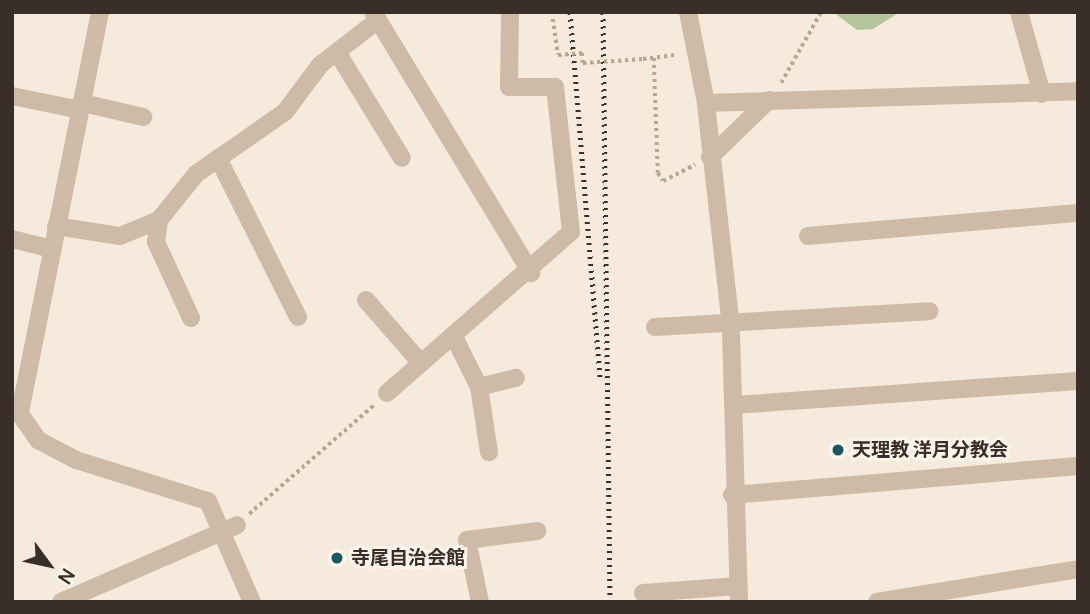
<!DOCTYPE html>
<html>
<head>
<meta charset="utf-8">
<style>
  body { margin:0 }
  #map { position:relative; width:1090px; height:614px; overflow:hidden; background:#f5eadc; font-family:Manrope,"Noto Sans JP",sans-serif }
  div>[style] { position:absolute }
  .green>* { inset:0; background:#b5c59b }
  .path>* { height:3.5px; margin-top:-1.75px; transform-origin:0; background:repeating-linear-gradient(90deg,#baa591 0 3.5px,transparent 0 7px) }
  .minor>* { height:18px; margin:-9px; padding:0 9px; transform-origin:9px; border-radius:9px; background:#cebba7 }
  .rail>* { height:5px; margin-top:-2.5px; transform-origin:0; background:repeating-linear-gradient(90deg,#3a2f28 0 2px,transparent 0 7px) }
  .path-bridge>* { height:3.5px; margin-top:-1.75px; transform-origin:0; background:repeating-linear-gradient(90deg,#baa591 0 3.5px,transparent 0 7px) }
  .dots>* { width:19px; height:19px; translate:-50% -50%; box-sizing:border-box; border:4px solid #fbf4ea; border-radius:50% }
  span { translate:-50% -50%; white-space:nowrap; text-align:center; line-height:1.15; -webkit-text-stroke:6px #fbf4ea; paint-order:stroke }
  .poi-label { font-size:19px; color:#3a2f28; font-weight:700 }
  .left { translate:0 -50%; text-align:left }
  .frame { position:absolute; inset:0; border:14px solid #3a2f28; pointer-events:none }
  .north { position:absolute; left:14px; top:530px; width:70px; height:70px; -webkit-text-stroke:5px #fbf4ea; paint-order:stroke; rotate:123deg; font-size:19px; font-weight:700; line-height:28px; text-align:center; color:#3a2f28 }
  .north::after { content:''; display:block; margin:auto; width:24px; height:32px; background:#3a2f28; clip-path:polygon(50% 0,100% 100%,50% 72%,0 100%) }
</style>
</head>
<body>
<div id="map">
  <div class="green">
    <div style="clip-path:polygon(833px 12px,900px 12px,873px 29px,857px 30px)"></div>
  </div>
  <div class="path">
    <div style="left:654px;top:58px;width:115px;rotate:88deg"></div>
    <div style="left:658px;top:173px;width:9px;rotate:58deg"></div>
    <div style="left:663px;top:181px;width:36px;rotate:-27deg"></div>
    <div style="left:643px;top:59px;width:34px;rotate:-7deg"></div>
    <div style="left:781px;top:83px;width:81px;rotate:-60.6deg"></div>
    <div style="left:249px;top:514px;width:167px;rotate:-41.1deg"></div>
  </div>
  <div class="minor">
    <div style="left:100px;top:12px;width:410px;rotate:101.3deg"></div>
    <div style="left:20px;top:414px;width:32px;rotate:55deg"></div>
    <div style="left:38px;top:440px;width:43px;rotate:27.8deg"></div>
    <div style="left:76px;top:460px;width:138px;rotate:17.3deg"></div>
    <div style="left:208px;top:501px;width:110px;rotate:66.5deg"></div>
    <div style="left:688px;top:12px;width:93px;rotate:78.8deg"></div>
    <div style="left:1019px;top:12px;width:85px;rotate:74.3deg"></div>
    <div style="left:378px;top:20px;width:296px;rotate:58.8deg"></div>
    <div style="left:337px;top:52px;width:124px;rotate:58.5deg"></div>
    <div style="left:12px;top:96px;width:70px;rotate:11.5deg"></div>
    <div style="left:83px;top:103px;width:62px;rotate:13.1deg"></div>
    <div style="left:710px;top:157px;width:82px;rotate:-44deg"></div>
    <div style="left:218px;top:158px;width:178px;rotate:63.3deg"></div>
    <div style="left:56px;top:226px;width:65px;rotate:8.9deg"></div>
    <div style="left:120px;top:236px;width:42px;rotate:-22.3deg"></div>
    <div style="left:808px;top:236px;width:271px;rotate:-4.9deg"></div>
    <div style="left:12px;top:239px;width:41px;rotate:14deg"></div>
    <div style="left:366px;top:300px;width:84px;rotate:48.9deg"></div>
    <div style="left:191px;top:318px;width:84px;rotate:-114.7deg"></div>
    <div style="left:156px;top:242px;width:22px;rotate:-82deg"></div>
    <div style="left:159px;top:220px;width:59px;rotate:-51.2deg"></div>
    <div style="left:196px;top:174px;width:108px;rotate:-34.9deg"></div>
    <div style="left:285px;top:112px;width:59px;rotate:-53.3deg"></div>
    <div style="left:320px;top:65px;width:73px;rotate:-37.8deg"></div>
    <div style="left:378px;top:20px;width:9px;rotate:-122deg"></div>
    <div style="left:655px;top:327px;width:275px;rotate:-3.3deg"></div>
    <div style="left:454px;top:337px;width:56px;rotate:63.4deg"></div>
    <div style="left:479px;top:387px;width:66px;rotate:81.3deg"></div>
    <div style="left:479px;top:387px;width:38px;rotate:-14deg"></div>
    <div style="left:387px;top:393px;width:244px;rotate:-41.2deg"></div>
    <div style="left:571px;top:232px;width:146px;rotate:-96.3deg"></div>
    <div style="left:555px;top:87px;width:46px;rotate:180deg"></div>
    <div style="left:509px;top:87px;width:75px;rotate:-89.2deg"></div>
    <div style="left:734px;top:405px;width:345px;rotate:-4deg"></div>
    <div style="left:732px;top:495px;width:347px;rotate:-4.8deg"></div>
    <div style="left:643px;top:593px;width:96px;rotate:-4.2deg"></div>
    <div style="left:61px;top:602px;width:192px;rotate:-23.6deg"></div>
    <div style="left:480px;top:602px;width:63px;rotate:-101.8deg"></div>
    <div style="left:467px;top:540px;width:71px;rotate:-7.3deg"></div>
    <div style="left:739px;top:602px;width:275px;rotate:-91.7deg"></div>
    <div style="left:731px;top:327px;width:225px;rotate:-96.4deg"></div>
    <div style="left:706px;top:103px;width:372px;rotate:-1.8deg"></div>
    <div style="left:877px;top:602px;width:204px;rotate:-9.3deg"></div>
  </div>
  <div class="rail">
    <div style="left:570px;top:12px;width:368px;rotate:85.3deg"></div>
    <div style="left:603px;top:12px;width:590px;rotate:89.32deg"></div>
  </div>
  <div class="path-bridge">
    <div style="left:553px;top:19px;width:36px;rotate:82deg"></div>
    <div style="left:558px;top:55px;width:24px;rotate:-5deg"></div>
    <div style="left:582px;top:53px;width:10px;rotate:84deg"></div>
    <div style="left:583px;top:63px;width:60px;rotate:-3.8deg"></div>
  </div>
  <div class="dots">
    <div style="left:838px;top:450px;background:#195860"></div>
    <div style="left:337px;top:558px;background:#195860"></div>
  </div>
  <div class="poi-label">
    <span class="left" style="left:852px;top:450px">天理教 洋月分教会</span>
    <span class="left" style="left:351px;top:558px">寺尾自治会館</span>
  </div>
  <div class="frame"></div>
  <div class="north">N</div>
</div>
</body>
</html>
